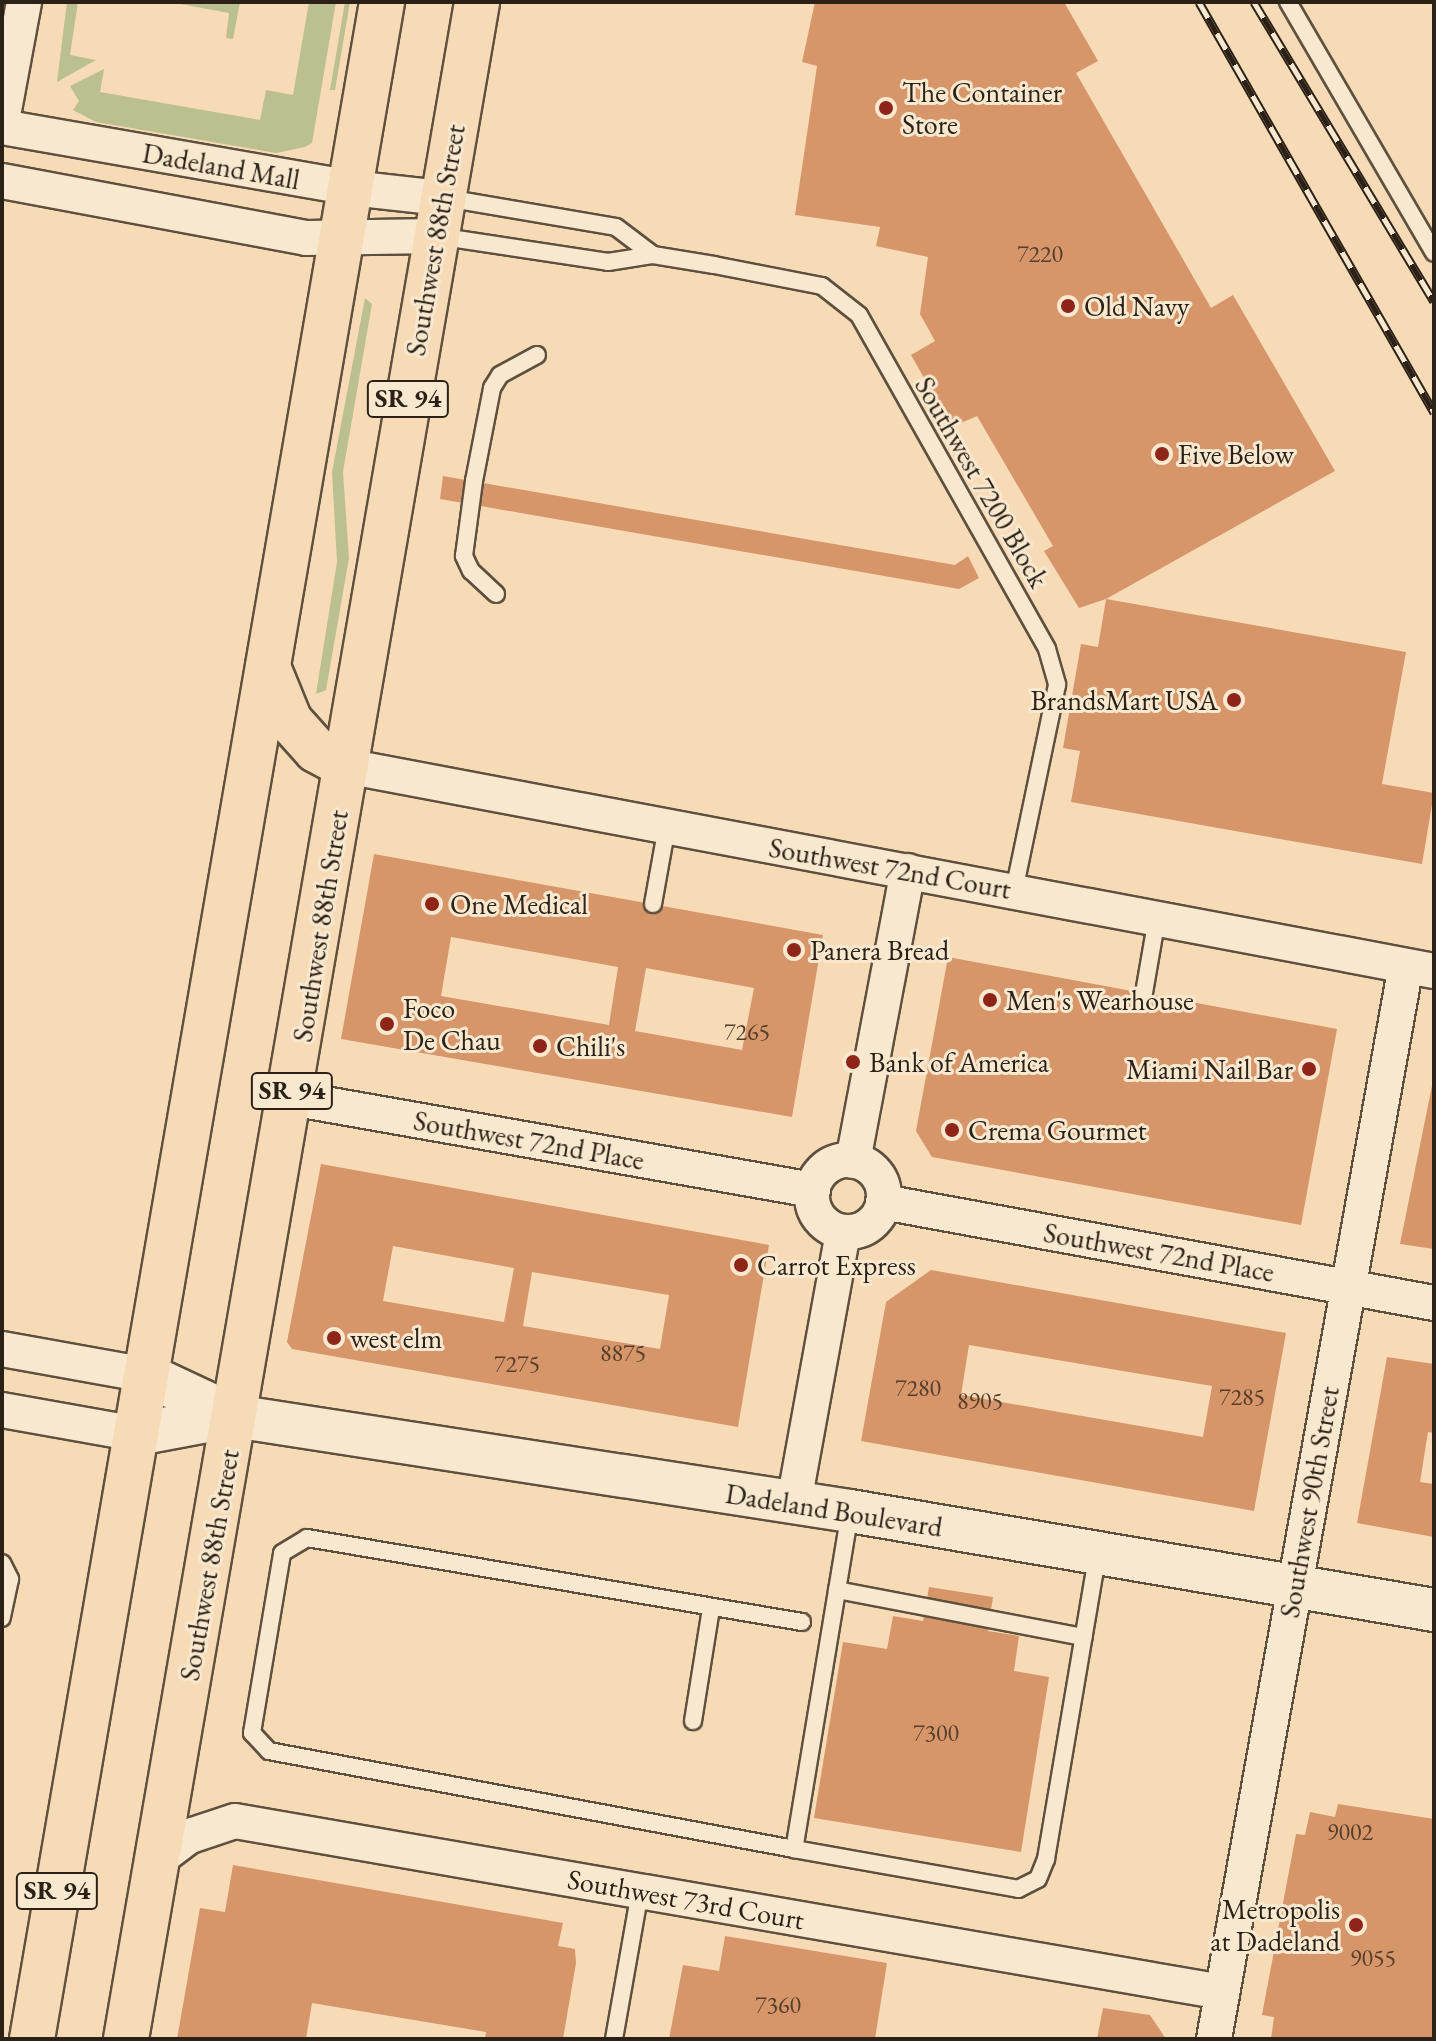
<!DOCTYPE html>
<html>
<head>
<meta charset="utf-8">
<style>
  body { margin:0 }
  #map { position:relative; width:1436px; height:2041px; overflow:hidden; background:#f6dbb6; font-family:"EB Garamond",serif }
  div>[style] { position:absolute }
  .green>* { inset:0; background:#bcc08e }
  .building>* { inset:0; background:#d6966a }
  .roads { filter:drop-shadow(2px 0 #5e503e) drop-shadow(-2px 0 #5e503e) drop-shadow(0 2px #5e503e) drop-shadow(0 -2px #5e503e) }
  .service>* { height:16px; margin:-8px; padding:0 8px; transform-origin:8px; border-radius:8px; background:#f9e8d0 }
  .minor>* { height:34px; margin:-17px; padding:0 17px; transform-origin:17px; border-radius:17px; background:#f9e8d0 }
  .minor>.ring { margin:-17px; padding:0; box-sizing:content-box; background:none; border:34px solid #f9e8d0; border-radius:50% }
  .tertiary>* { height:42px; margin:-21px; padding:0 21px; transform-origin:21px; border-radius:21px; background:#f9e8d0 }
  .primary>* { height:44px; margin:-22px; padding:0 22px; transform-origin:22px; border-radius:22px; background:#f6dbb6 }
  .rail>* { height:9px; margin-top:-4.5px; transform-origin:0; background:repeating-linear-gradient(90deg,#f9e8d0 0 18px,#2c2116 0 36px); box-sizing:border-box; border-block:2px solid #2c2116 }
  .dots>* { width:22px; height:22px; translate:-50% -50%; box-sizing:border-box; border:4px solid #f9e8d0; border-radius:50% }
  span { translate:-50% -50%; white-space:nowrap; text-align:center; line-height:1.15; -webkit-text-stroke:6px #f9e8d0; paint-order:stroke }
  .number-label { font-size:24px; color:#563e2b }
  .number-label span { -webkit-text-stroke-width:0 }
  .shield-label span { padding:2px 6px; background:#f9e8d0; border:2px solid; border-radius:6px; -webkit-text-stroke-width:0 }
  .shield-label { font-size:26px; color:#2c2116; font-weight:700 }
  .poi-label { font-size:28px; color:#2c2116 }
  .left { translate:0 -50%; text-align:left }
  .right { translate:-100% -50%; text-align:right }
  .street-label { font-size:28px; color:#2c2116 }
  .frame { position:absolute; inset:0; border:4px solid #2c2116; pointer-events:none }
</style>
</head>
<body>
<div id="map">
  <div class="green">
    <div style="clip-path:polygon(67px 2px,78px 2px,70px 55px,96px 60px,57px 82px)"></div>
    <div style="clip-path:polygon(170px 2px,240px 2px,233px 39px,226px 38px,229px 13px)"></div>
    <div style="clip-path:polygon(309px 2px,336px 2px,312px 143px,305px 147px,276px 153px,96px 122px,73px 110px,79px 101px,70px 86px,104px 69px,100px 92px,260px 120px,266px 90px,293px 95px)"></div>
    <div style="clip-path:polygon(345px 2px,350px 2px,335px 90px,330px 90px)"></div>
    <div style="clip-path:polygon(365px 298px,372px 304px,343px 472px,349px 558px,326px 690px,316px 694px,337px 562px,332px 472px)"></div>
  </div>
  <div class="building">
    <div style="clip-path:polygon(815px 2px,1064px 2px,1098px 61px,1076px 73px,1211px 308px,1233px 295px,1335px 471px,1106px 599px,1079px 608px,1044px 551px,1053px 546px,977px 416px,952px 427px,911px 355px,935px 341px,920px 314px,928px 257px,876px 246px,880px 227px,795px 215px,817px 66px,802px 62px)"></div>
    <div style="clip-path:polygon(443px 476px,955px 565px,968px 556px,979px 578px,959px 589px,440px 499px)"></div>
    <div style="clip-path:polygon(1106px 599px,1406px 652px,1382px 784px,1434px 793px,1422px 864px,1071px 802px,1080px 751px,1063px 748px,1081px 644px,1098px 647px)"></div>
    <div style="clip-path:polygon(evenodd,374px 854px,823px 935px,792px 1117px,341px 1039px,374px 854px,451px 937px,618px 967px,609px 1025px,441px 996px,451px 937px,374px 854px,646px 968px,754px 988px,742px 1050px,635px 1031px,646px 968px)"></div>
    <div style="clip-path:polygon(948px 957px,1337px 1029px,1301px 1225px,932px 1157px,916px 1131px)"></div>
    <div style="clip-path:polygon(1433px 1081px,1434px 1081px,1434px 1249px,1400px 1244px)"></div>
    <div style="clip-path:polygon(evenodd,321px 1164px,769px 1245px,738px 1427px,292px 1349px,287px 1342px,321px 1164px,393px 1246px,514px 1268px,504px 1322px,383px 1301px,393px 1246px,321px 1164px,532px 1272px,669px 1295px,660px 1349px,523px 1326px,532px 1272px)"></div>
    <div style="clip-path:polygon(evenodd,931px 1270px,1286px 1333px,1254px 1511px,861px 1441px,886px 1302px,931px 1270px,969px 1345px,1212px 1386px,1203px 1437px,961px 1395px,969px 1345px)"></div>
    <div style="clip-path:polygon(1387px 1357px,1434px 1364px,1434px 1433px,1428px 1432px,1420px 1482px,1434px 1484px,1434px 1537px,1357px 1523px)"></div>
    <div style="clip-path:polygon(929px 1587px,993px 1597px,988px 1631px,1019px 1636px,1014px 1671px,1049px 1677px,1021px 1852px,814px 1818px,843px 1642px,887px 1649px,893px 1616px,923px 1621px)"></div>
    <div style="clip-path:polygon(1338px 1804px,1434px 1819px,1434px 2039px,1271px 2039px,1274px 2017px,1262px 2015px,1296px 1834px,1305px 1835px,1310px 1812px,1335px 1817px)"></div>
    <div style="clip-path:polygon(233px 1865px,563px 1923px,558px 1946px,575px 1949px,576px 1963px,563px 2039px,485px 2039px,486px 2032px,312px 2003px,306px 2039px,177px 2039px,200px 1908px,225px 1912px)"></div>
    <div style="clip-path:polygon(725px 1936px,887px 1963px,875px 2039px,669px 2039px,683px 1965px,719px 1971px)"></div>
    <div style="clip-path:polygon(1103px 2008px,1150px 2015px,1166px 2039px,1097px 2039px)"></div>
  </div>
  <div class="roads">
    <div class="service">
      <div style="left:1288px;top:2px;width:290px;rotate:59.8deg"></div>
      <div style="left:446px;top:198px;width:172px;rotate:9.7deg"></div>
      <div style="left:616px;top:227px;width:46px;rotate:37.1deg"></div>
      <div style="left:437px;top:236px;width:173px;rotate:8.6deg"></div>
      <div style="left:608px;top:262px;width:46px;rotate:-8.8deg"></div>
      <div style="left:653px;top:255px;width:62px;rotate:9.3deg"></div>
      <div style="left:714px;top:265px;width:110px;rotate:11deg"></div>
      <div style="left:822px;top:286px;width:47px;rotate:38.1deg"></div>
      <div style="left:859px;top:315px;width:383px;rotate:60.6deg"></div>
      <div style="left:1047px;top:649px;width:37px;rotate:74deg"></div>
      <div style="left:1057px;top:685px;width:209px;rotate:101.8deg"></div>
      <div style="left:496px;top:594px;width:34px;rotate:-137deg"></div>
      <div style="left:471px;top:571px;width:17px;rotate:-115deg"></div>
      <div style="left:464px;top:556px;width:76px;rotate:-82.4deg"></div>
      <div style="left:474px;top:481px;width:95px;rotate:-79deg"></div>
      <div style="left:492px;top:388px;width:15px;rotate:-58deg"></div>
      <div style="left:500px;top:375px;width:42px;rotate:-28.4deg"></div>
      <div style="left:653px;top:904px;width:79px;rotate:-79.8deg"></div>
      <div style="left:1144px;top:993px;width:76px;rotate:-80.2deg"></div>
      <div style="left:850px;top:1512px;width:342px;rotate:99.4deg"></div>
      <div style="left:794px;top:1849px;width:228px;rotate:10.1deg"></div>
      <div style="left:1018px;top:1889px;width:22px;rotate:-27deg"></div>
      <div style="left:1038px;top:1879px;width:22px;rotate:-68deg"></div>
      <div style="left:1046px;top:1859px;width:311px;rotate:-80.4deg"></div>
      <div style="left:2px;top:1563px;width:18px;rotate:63deg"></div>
      <div style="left:10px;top:1579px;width:40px;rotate:102deg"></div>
      <div style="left:837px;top:1590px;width:251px;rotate:10.8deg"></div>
      <div style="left:693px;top:1721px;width:114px;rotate:-80.9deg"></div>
      <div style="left:794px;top:1849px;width:534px;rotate:-169.43deg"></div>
      <div style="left:269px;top:1751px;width:25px;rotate:-133deg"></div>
      <div style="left:252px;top:1733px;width:182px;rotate:-80.5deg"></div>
      <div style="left:282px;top:1553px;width:29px;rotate:-31deg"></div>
      <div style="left:307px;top:1538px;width:502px;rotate:9.63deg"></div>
      <div style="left:614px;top:2039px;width:149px;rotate:-80deg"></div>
    </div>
    <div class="minor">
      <div style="left:2px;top:121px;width:121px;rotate:-79.5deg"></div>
      <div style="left:2px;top:127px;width:354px;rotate:9.9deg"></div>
      <div style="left:351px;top:188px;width:92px;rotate:6.3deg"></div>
      <div style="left:2px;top:181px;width:309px;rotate:10.6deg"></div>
      <div style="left:306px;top:238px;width:130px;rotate:-0.9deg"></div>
      <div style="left:346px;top:766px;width:1107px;rotate:10.67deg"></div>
      <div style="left:291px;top:1098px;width:530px;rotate:10deg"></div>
      <div class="ring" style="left:812px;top:1160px;width:38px;height:38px"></div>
      <div style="left:853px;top:1161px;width:295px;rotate:-79.3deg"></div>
      <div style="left:883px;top:1202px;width:560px;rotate:10.39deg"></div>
      <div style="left:2px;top:1349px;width:147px;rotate:10.2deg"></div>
      <div style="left:2px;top:1410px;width:137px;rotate:10.1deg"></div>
      <div style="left:794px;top:1502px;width:274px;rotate:-79.7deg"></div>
      <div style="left:159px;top:1859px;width:39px;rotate:-37deg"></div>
      <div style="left:190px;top:1836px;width:47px;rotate:-18.4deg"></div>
      <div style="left:235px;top:1821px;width:1002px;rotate:9.83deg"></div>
      <div style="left:1214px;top:2039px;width:1090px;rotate:-79.86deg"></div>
    </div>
    <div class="tertiary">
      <div style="left:147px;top:1375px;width:96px;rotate:25.2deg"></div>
      <div style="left:234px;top:1416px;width:623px;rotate:8.77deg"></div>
      <div style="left:850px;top:1511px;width:592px;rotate:9.62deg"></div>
      <div style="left:137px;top:1434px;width:99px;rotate:-10.5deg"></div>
    </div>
    <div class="primary">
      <div style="left:268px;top:667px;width:58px;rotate:67.8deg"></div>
      <div style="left:290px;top:721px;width:39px;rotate:48deg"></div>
      <div style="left:316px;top:750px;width:34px;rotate:28deg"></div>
      <div style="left:32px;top:2039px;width:2067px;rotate:-80.25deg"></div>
      <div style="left:126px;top:2039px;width:2067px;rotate:-80.22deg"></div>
    </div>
  </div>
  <div class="rail">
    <div style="left:1199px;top:2px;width:473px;rotate:60.2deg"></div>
    <div style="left:1254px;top:2px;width:349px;rotate:59deg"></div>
  </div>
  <div class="dots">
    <div style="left:886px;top:108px;background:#8f2418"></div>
    <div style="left:1068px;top:306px;background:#8f2418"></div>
    <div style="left:1162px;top:454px;background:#8f2418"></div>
    <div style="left:1234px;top:700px;background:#8f2418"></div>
    <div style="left:432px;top:904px;background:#8f2418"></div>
    <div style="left:794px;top:950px;background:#8f2418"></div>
    <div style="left:990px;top:1000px;background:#8f2418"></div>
    <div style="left:387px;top:1024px;background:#8f2418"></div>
    <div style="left:540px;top:1046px;background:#8f2418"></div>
    <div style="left:853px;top:1062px;background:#8f2418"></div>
    <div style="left:1309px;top:1069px;background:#8f2418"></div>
    <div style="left:952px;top:1130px;background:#8f2418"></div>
    <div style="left:741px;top:1265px;background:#8f2418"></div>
    <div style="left:334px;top:1338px;background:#8f2418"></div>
    <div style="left:1356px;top:1925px;background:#8f2418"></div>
  </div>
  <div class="number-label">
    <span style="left:1040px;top:254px">7220</span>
    <span style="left:747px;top:1032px">7265</span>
    <span style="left:623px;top:1353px">8875</span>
    <span style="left:517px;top:1364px">7275</span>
    <span style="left:918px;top:1388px">7280</span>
    <span style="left:1242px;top:1397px">7285</span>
    <span style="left:980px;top:1401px">8905</span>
    <span style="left:936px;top:1733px">7300</span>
    <span style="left:1350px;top:1832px">9002</span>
    <span style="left:1373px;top:1958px">9055</span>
    <span style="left:778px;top:2005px">7360</span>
  </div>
  <div class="shield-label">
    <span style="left:408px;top:399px">SR 94</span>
    <span style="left:292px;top:1091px">SR 94</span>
    <span style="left:57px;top:1891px">SR 94</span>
  </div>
  <div class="poi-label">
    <span class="left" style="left:902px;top:108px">The Container<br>Store</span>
    <span class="left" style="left:1084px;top:306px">Old Navy</span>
    <span class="left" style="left:1178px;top:454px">Five Below</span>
    <span class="right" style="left:1218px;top:700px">BrandsMart USA</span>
    <span class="left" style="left:450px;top:904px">One Medical</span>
    <span class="left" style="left:810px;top:950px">Panera Bread</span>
    <span class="left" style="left:1006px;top:1000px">Men's Wearhouse</span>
    <span class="left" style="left:403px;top:1024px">Foco<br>De Chau</span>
    <span class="left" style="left:556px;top:1046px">Chili's</span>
    <span class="left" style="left:869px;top:1062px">Bank of America</span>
    <span class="right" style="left:1293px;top:1069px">Miami Nail Bar</span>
    <span class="left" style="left:968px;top:1130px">Crema Gourmet</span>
    <span class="left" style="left:757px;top:1265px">Carrot Express</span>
    <span class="left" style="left:350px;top:1338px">west elm</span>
    <span class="right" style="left:1340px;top:1925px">Metropolis<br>at Dadeland</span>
  </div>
  <div class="street-label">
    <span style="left:221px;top:166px;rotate:10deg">Dadeland Mall</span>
    <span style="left:435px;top:240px;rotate:-80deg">Southwest 88th Street</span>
    <span style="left:982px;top:482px;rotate:60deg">Southwest 7200 Block</span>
    <span style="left:890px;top:868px;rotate:10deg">Southwest 72nd Court</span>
    <span style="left:320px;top:926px;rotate:-81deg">Southwest 88th Street</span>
    <span style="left:529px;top:1140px;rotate:10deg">Southwest 72nd Place</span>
    <span style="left:1159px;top:1252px;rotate:10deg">Southwest 72nd Place</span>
    <span style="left:1309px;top:1502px;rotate:-80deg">Southwest 90th Street</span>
    <span style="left:834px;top:1510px;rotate:9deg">Dadeland Boulevard</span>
    <span style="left:209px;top:1565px;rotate:-80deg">Southwest 88th Street</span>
    <span style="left:686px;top:1899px;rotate:10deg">Southwest 73rd Court</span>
  </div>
  <div class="frame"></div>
</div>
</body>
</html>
